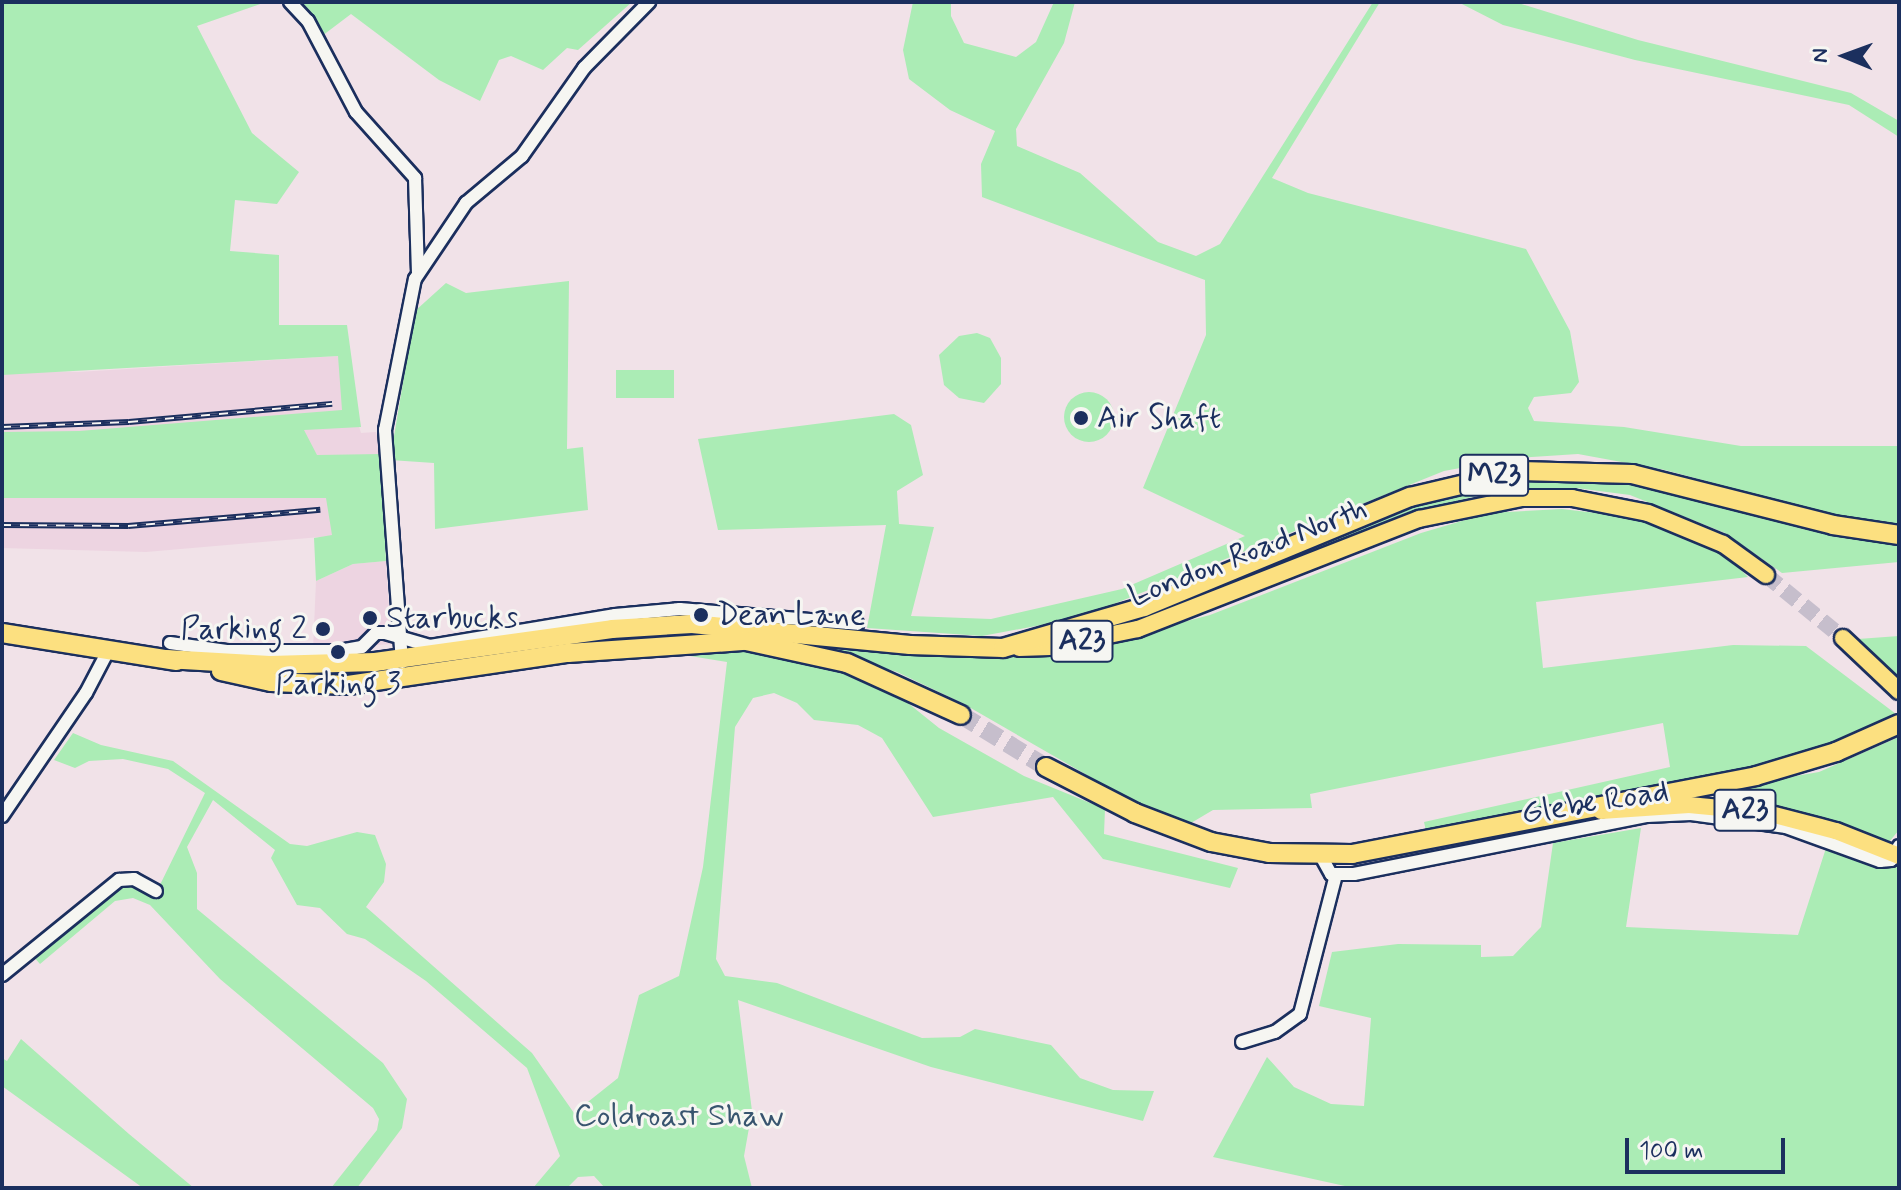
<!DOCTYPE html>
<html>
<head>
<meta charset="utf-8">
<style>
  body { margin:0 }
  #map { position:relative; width:1901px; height:1190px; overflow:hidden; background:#f1e2e8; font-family:Mynerve,sans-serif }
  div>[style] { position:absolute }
  .built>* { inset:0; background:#edd4e1 }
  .green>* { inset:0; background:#abecb5 }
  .round { border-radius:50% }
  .major-tunnel>* { height:16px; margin-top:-8px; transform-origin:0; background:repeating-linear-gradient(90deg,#c6becc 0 16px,transparent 0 24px) }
  .highway-tunnel>* { height:18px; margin-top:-9px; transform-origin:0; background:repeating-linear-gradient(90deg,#c6becc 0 18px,transparent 0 27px) }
  .roads { filter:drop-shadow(2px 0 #1b2f5e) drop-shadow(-2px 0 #1b2f5e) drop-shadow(0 2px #1b2f5e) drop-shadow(0 -2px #1b2f5e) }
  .minor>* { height:12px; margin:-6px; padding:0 6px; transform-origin:6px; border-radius:6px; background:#f6f6f2 }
  .major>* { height:16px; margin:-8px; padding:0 8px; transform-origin:8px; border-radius:8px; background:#fce080 }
  .highway>* { height:18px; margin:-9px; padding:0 9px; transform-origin:9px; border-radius:9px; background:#fce080 }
  .rail>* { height:6px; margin-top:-3px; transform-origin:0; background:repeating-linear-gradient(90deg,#f6f6f2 0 9px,#1b2f5e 0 18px); box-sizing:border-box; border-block:2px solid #1b2f5e }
  .dots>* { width:22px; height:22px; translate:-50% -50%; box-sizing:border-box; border:4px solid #f6f6f2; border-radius:50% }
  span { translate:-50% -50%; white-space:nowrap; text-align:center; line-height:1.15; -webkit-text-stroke:6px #f6f6f2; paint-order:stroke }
  .shield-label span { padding:2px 6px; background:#f6f6f2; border:2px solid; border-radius:6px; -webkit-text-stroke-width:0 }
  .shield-label { font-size:30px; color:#1b2f5e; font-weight:700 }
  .poi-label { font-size:32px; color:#1b2f5e }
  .left { translate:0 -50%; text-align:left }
  .right { translate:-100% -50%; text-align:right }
  .street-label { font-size:32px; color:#1b2f5e }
  .park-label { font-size:32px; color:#38556f }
  .frame { position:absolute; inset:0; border:4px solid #1b2f5e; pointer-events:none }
  .north { position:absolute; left:1805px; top:16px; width:80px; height:80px; -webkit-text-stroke:6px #f6f6f2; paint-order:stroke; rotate:271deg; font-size:22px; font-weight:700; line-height:32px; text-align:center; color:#1b2f5e }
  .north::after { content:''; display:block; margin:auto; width:28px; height:36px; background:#1b2f5e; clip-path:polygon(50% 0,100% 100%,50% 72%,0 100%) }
  .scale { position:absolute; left:1625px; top:1138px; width:160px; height:36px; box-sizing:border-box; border:4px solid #1b2f5e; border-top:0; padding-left:10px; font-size:24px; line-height:28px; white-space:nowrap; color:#1b2f5e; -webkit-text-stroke:6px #f6f6f2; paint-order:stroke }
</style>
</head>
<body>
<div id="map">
  <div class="built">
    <div style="clip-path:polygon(338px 356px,361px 433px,376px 432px,381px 454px,374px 455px,366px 533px,146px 552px,2px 548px,2px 370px,78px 372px)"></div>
    <div style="clip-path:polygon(386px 561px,391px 644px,313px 650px,316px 581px,353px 564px)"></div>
  </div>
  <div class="green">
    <div style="clip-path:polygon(2px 2px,266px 2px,197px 26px,252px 133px,299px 172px,277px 204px,235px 200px,230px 251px,279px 255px,279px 325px,347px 325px,361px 427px,304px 430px,317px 455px,381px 454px,386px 561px,353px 564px,316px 581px,314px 538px,332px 535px,326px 498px,2px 498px,2px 432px,79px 431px,342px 410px,338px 356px,2px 375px)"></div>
    <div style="clip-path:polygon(285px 2px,632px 2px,578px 50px,567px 48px,543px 70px,511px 56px,499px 60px,480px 101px,439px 80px,351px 14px,314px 42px)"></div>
    <div style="clip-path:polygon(913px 2px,951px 2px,951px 16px,964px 43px,1016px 57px,1036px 42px,1054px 2px,1075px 2px,1064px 43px,1016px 129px,1017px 146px,1080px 173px,1158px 242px,1196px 256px,1220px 244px,1373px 2px,1380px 2px,1272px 178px,1308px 193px,1526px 249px,1570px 331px,1579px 382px,1571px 393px,1534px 397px,1528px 408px,1534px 421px,1624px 427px,1741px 446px,1899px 446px,1899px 525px,1845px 519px,1665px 470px,1578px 454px,1514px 458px,1444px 471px,1079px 618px,982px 636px,867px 628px,886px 525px,718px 530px,698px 439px,894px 414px,911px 425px,923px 475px,897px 491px,899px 524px,934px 527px,911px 616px,991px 619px,1122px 589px,1245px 536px,1143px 488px,1206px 335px,1205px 280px,982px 197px,981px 164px,995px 131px,950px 110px,909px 79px,903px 50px)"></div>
    <div style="clip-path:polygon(1458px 2px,1515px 2px,1638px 40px,1851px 93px,1899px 121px,1899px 137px,1849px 105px,1635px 60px,1503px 25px)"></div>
    <div style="clip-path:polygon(569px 281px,567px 449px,583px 447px,588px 510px,435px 529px,434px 463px,390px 460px,415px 311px,446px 283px,466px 293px)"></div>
    <div style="clip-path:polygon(977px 333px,990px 338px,1001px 358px,1001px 384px,984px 403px,959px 398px,944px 385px,939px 355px,959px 336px)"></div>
    <div style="clip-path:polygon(616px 370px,674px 370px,674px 398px,616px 398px)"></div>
    <div class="round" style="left:1064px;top:392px;width:50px;height:50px"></div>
    <div style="clip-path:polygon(1595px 477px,1690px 496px,1822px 533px,1899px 546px,1899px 562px,1782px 573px,1725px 533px,1630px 495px,1576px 488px,1498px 491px,1431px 507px,1150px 613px,1441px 495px,1519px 479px)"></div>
    <div style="clip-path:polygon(1562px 509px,1639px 518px,1729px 558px,1748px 577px,1536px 602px,1543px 668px,1733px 645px,1806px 646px,1896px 714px,1865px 731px,1760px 766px,1426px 831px,1424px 822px,1670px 767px,1663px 723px,1310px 794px,1312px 808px,1213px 810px,1191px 823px,1163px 819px,962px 703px,897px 672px,792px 639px,968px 658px,1054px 656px,1210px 615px,1421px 533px,1489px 513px)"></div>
    <div style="clip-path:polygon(1899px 636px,1899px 678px,1858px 639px)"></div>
    <div style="clip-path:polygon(701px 649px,759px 652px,822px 665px,893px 691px,939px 728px,1024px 776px,1105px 809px,1104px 834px,1238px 868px,1230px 888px,1103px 859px,1053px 797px,933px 817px,882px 738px,858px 725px,814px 720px,797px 703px,774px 693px,753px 698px,735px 727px,716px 959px,725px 976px,777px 983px,922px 1038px,960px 1037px,975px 1029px,1051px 1045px,1080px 1078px,1113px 1090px,1154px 1091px,1143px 1121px,931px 1067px,738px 1000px,752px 1111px,744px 1156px,752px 1188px,605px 1188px,594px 1176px,578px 1177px,567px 1188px,533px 1188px,560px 1156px,527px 1068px,426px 981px,365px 939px,347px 934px,320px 908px,297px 905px,271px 858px,275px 850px,213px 800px,187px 847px,197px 873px,197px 909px,383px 1063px,407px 1099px,402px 1128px,357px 1188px,331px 1188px,377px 1130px,379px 1119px,373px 1108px,220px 979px,150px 905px,133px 898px,115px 901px,40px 964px,33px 956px,118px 888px,139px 885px,156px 893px,205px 793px,168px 769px,123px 759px,89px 761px,75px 768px,54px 760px,73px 733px,101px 745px,173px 761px,290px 844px,307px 846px,357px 832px,375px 835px,386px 864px,384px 882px,366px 907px,532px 1053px,574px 1113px,618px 1078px,639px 995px,679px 976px,703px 867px,727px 662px,690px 656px)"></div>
    <div style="clip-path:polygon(1899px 737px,1899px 830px,1889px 842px,1838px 822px,1751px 800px,1691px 794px,1819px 772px)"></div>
    <div style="clip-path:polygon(1641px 828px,1626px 927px,1798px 935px,1826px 848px,1877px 869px,1899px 867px,1899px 1188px,1354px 1188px,1213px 1157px,1267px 1057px,1294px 1087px,1331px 1104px,1364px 1106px,1371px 1018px,1319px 1006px,1332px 952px,1398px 944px,1481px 945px,1481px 957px,1513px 956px,1541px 927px,1553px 843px)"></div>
    <div style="clip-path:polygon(21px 1039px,129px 1134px,194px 1188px,143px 1188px,2px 1086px,2px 1058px,7px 1061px)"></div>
  </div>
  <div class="major-tunnel">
    <div style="left:1766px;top:575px;width:99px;rotate:39.3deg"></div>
  </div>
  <div class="highway-tunnel">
    <div style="left:961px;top:715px;width:100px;rotate:31.5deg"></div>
  </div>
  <div class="roads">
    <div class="minor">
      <div style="left:290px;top:2px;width:26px;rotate:47deg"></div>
      <div style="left:308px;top:21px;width:103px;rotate:62.2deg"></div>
      <div style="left:356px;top:112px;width:89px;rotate:48.2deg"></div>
      <div style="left:415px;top:178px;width:94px;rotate:88.2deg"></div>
      <div style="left:170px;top:643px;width:59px;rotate:7.9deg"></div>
      <div style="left:228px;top:651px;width:111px"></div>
      <div style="left:339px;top:651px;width:23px;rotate:-10deg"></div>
      <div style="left:362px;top:647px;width:20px;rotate:-45deg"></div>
      <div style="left:376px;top:633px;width:9px"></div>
      <div style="left:385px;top:633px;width:47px;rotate:16.1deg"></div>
      <div style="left:430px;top:646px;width:188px;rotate:-9.5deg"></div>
      <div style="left:615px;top:615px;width:65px;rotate:-5.3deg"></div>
      <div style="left:680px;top:609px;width:178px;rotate:4.8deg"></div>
      <div style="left:402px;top:662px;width:233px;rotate:-94.2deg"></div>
      <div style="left:385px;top:430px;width:154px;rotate:-78.8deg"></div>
      <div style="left:415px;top:279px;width:92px;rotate:-56.1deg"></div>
      <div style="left:466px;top:203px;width:73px;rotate:-40deg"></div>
      <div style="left:522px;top:156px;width:108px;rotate:-54.8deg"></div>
      <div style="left:584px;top:68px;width:93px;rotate:-45.4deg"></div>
      <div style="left:2px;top:816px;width:149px;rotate:-55.7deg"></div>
      <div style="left:86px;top:693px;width:50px;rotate:-62.4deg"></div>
      <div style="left:1321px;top:856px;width:21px;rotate:61deg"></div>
      <div style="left:1331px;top:874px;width:23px"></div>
      <div style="left:1354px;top:874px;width:299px;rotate:-11.2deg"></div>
      <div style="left:1647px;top:816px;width:44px;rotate:-2.6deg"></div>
      <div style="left:1691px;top:814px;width:96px;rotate:7.8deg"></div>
      <div style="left:1786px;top:827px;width:100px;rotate:19.9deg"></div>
      <div style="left:1880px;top:861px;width:11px;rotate:-5deg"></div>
      <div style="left:1891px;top:860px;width:16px;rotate:-60deg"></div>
      <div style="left:2px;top:975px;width:151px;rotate:-39.1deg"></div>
      <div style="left:119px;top:880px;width:15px;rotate:-4deg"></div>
      <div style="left:134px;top:879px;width:25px;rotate:29deg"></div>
      <div style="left:1242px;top:1042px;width:34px;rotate:-17deg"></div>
      <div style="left:1275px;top:1032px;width:31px;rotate:-36deg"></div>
      <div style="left:1300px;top:1014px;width:144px;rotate:-75.5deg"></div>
    </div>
    <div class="major">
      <div style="left:1843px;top:638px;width:77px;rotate:43.4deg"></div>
      <div style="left:1019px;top:648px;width:31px;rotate:-2deg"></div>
      <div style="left:1050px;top:647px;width:90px;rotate:-11.6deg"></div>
      <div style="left:1138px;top:629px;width:302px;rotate:-21.4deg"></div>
      <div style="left:1419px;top:519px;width:104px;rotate:-11.6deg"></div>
      <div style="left:1521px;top:498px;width:51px"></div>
      <div style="left:1572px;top:498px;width:77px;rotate:11.2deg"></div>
      <div style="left:1648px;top:513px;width:81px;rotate:22.5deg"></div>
      <div style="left:1723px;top:544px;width:53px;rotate:35.8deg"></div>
      <div style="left:1601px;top:811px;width:88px;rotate:-3.9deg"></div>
      <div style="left:1689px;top:805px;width:74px;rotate:5.4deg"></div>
      <div style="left:1763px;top:812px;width:75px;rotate:14.6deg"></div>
      <div style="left:1836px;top:831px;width:68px;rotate:21.6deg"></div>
    </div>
    <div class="highway">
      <div style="left:2px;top:633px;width:177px;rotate:9.1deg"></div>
      <div style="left:166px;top:659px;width:104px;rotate:3.3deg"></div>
      <div style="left:270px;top:665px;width:105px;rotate:-1.6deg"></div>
      <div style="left:375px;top:662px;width:239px;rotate:-7.9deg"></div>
      <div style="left:612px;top:629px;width:80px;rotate:-3.6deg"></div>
      <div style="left:692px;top:624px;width:219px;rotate:5.5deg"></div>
      <div style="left:910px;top:645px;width:93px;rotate:1.8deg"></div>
      <div style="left:1003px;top:648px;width:147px;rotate:-16.2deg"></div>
      <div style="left:1144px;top:607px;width:288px;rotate:-22.5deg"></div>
      <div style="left:1410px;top:497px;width:113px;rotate:-13.3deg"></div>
      <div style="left:1520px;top:471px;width:112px;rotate:1.5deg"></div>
      <div style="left:1632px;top:474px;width:207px;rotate:14.2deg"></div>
      <div style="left:1833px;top:525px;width:67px;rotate:8.6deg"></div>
      <div style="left:221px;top:671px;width:51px;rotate:12.4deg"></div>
      <div style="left:271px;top:682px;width:77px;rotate:2.2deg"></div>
      <div style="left:348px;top:685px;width:222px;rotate:-8.3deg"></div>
      <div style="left:568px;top:653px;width:178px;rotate:-3.9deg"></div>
      <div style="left:746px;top:641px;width:103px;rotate:12.3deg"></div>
      <div style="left:847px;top:663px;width:125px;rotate:24.5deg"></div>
      <div style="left:1046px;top:767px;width:100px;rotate:27.3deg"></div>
      <div style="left:1135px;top:813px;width:81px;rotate:20.9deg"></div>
      <div style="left:1211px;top:842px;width:59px;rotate:10.7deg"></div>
      <div style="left:1269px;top:853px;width:83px;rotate:0.7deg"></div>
      <div style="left:1352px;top:854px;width:411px;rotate:-10.9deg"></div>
      <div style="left:1756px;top:776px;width:84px;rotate:-16.7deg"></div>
      <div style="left:1836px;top:752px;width:69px;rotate:-24deg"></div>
    </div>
  </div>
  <div class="rail">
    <div style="left:2px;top:427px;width:127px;rotate:-2.3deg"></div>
    <div style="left:129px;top:422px;width:204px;rotate:-5.1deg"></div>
    <div style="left:2px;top:525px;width:126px;rotate:0.5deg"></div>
    <div style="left:128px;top:526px;width:193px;rotate:-4.8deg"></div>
  </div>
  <div class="dots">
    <div style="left:1081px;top:418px;background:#1b2f5e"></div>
    <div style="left:701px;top:615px;background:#1b2f5e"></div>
    <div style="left:370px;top:618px;background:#1b2f5e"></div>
    <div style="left:323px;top:629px;background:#1b2f5e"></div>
    <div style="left:338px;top:652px;background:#1b2f5e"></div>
  </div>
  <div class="shield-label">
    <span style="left:1494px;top:475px">M23</span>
    <span style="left:1082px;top:641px">A23</span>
    <span style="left:1745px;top:810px">A23</span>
  </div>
  <div class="poi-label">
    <span class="left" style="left:1097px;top:418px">Air Shaft</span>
    <span class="left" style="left:717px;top:615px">Dean Lane</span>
    <span class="left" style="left:386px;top:618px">Starbucks</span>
    <span class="right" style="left:307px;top:629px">Parking 2</span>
    <span style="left:338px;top:684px">Parking 3</span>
  </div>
  <div class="street-label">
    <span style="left:1248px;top:553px;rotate:-21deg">London Road North</span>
    <span style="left:1595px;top:803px;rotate:-9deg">Glebe Road</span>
  </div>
  <div class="park-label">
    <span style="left:679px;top:1116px">Coldroast Shaw</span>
  </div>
  <div class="frame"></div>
  <div class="north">N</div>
  <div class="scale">100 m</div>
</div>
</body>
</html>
